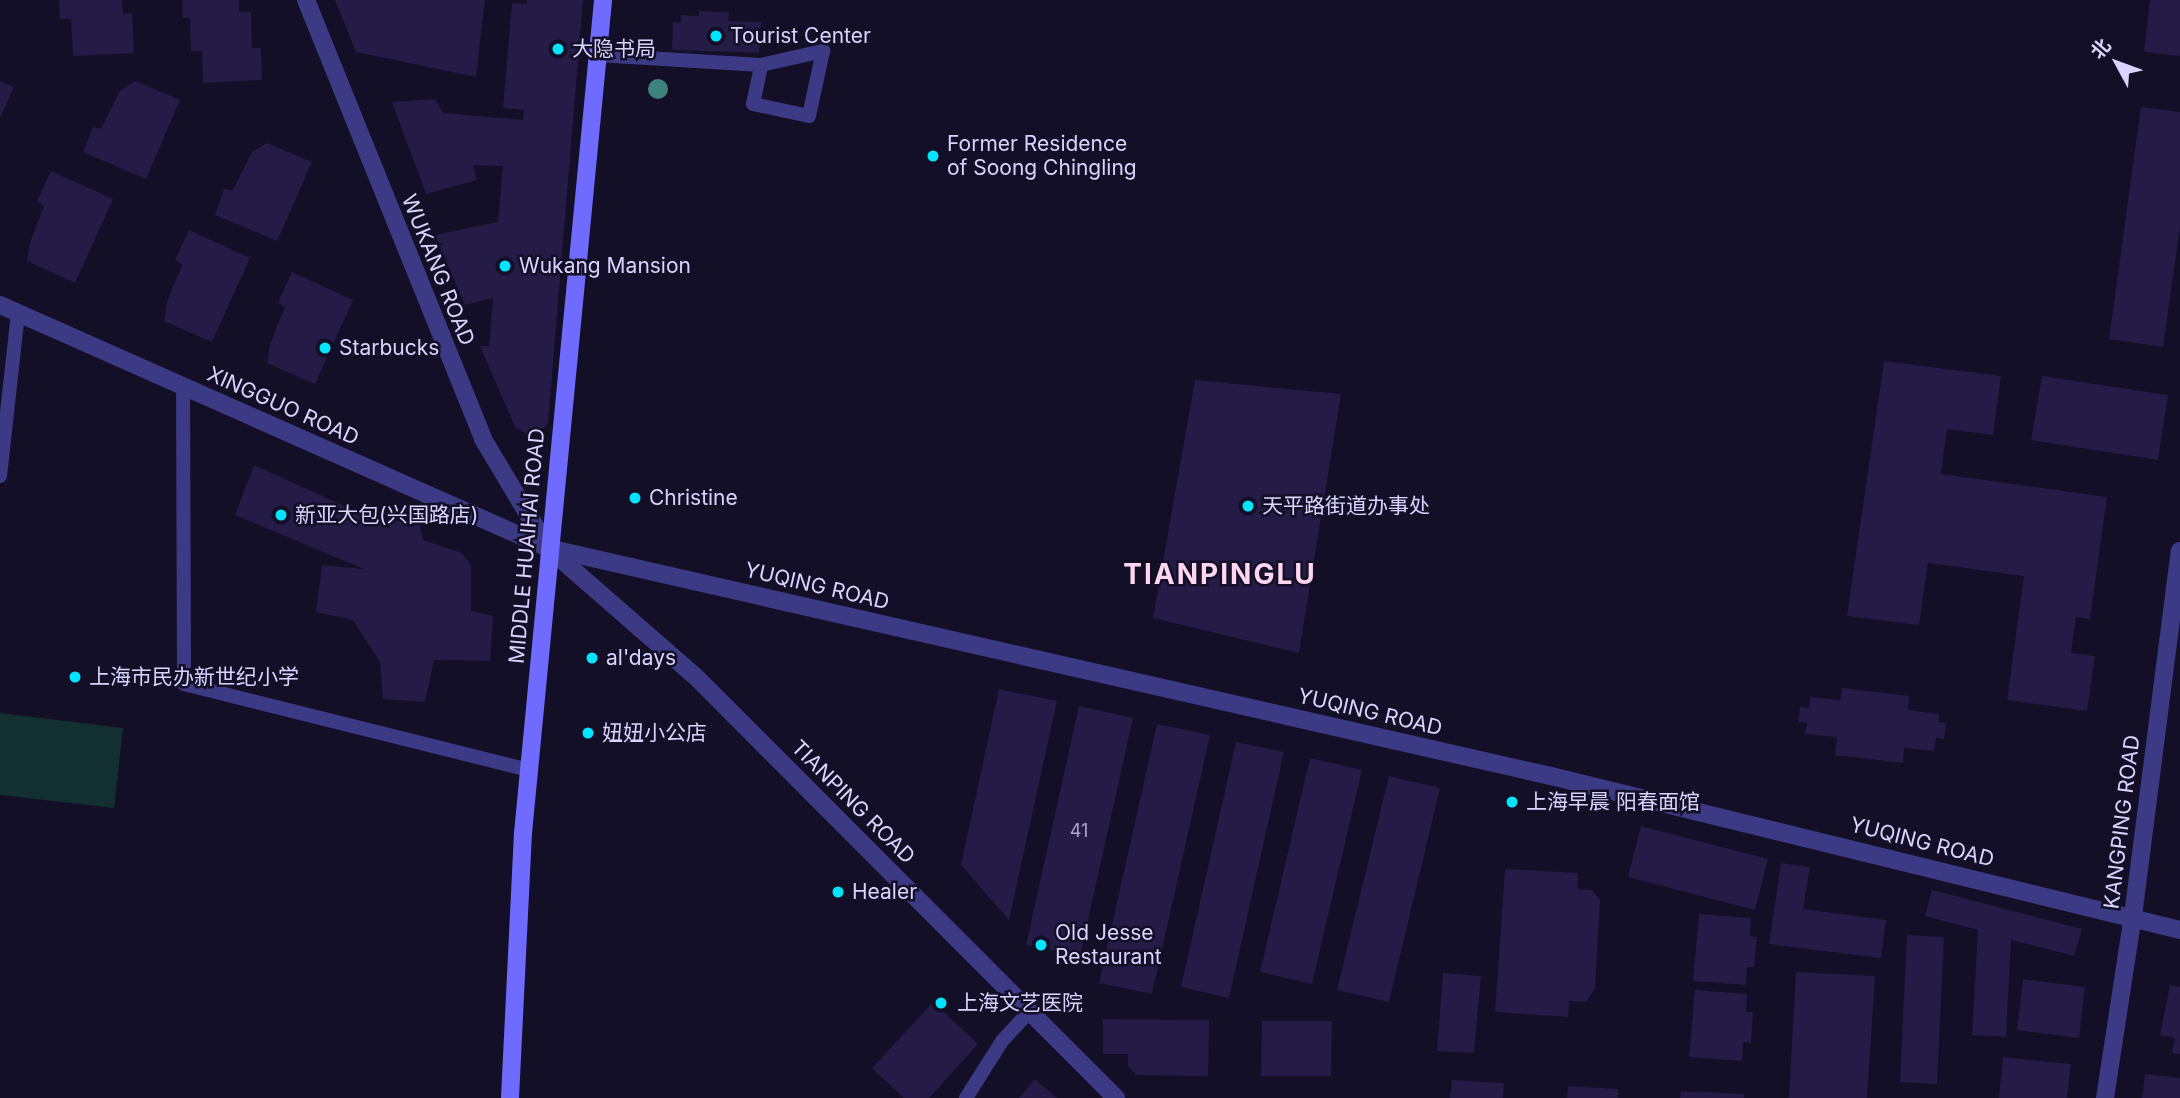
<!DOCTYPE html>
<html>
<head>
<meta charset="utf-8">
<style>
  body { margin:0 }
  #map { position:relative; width:2180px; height:1098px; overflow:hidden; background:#130f26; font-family:Inter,"Noto Sans SC",sans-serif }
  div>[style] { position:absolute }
  .green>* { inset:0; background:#12302f }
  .building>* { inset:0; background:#241b47 }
  .lane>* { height:14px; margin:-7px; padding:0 7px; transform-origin:7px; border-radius:7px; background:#3d3a85 }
  .street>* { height:18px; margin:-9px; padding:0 9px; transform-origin:9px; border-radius:9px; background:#3d3a85 }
  .secondary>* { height:18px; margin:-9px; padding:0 9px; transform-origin:9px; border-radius:9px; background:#6f6bff }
  .trees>* { width:20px; height:20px; margin:-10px; border-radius:50%; background:#3d827b }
  .dots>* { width:19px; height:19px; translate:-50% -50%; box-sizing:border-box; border:4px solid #130f26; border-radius:50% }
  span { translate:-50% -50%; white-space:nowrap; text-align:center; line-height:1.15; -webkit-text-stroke:5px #130f26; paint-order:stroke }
  .number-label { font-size:18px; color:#aca6d1 }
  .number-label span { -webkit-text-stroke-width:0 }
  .poi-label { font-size:21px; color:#d9d4ff }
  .left { translate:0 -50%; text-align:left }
  .street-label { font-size:21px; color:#d9d4ff }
  .district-label { font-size:28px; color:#ffd6f0; font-weight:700; letter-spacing:2px }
  .north { position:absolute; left:2082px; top:28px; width:70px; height:70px; -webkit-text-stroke:5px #130f26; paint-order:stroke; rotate:311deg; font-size:19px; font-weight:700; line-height:28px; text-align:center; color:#d9d4ff }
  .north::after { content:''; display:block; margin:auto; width:24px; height:32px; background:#d9d4ff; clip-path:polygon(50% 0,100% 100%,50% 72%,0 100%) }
</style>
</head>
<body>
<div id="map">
  <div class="green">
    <div style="clip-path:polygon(0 713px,123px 728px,114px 808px,0 795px)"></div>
  </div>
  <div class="building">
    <div style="clip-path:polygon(59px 0,122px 0,123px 14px,132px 13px,134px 53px,73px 56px,71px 19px,60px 19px)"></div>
    <div style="clip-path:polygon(182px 0,239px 0,239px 12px,251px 12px,252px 48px,261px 48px,262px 80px,203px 83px,202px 51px,191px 51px,190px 18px,183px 18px)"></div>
    <div style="clip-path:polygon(335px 0,485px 0,476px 77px,356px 52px)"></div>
    <div style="clip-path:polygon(527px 0,583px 0,548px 423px,539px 433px,527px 434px,515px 427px,480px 346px,489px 346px,493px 298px,465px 305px,435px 235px,498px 222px,503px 166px,473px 165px,477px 180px,426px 194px,392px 102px,435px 99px,443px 113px,523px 120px,524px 110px,503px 108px,512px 3px,527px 4px)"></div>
    <div style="clip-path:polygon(2150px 0,2180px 0,2180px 56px,2144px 52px)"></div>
    <div style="clip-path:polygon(699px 11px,729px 12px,728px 21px,761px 22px,759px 53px,672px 50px,673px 22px,681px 23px,681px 15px,699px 16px)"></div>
    <div style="clip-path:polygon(0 81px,14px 87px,0 118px)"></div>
    <div style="clip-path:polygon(135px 81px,180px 100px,146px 179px,83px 152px,93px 127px,101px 129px,120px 91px)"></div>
    <div style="clip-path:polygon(2141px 107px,2180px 112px,2180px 227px,2163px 347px,2109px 339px)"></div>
    <div style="clip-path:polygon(267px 143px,312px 162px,277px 241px,215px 215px,224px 189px,233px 190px,252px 152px)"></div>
    <div style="clip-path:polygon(51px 171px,113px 199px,75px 283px,27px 261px,30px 243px,44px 206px,37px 201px)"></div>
    <div style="clip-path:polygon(189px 230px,250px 258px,212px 342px,164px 321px,167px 302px,182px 265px,175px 260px)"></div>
    <div style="clip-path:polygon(292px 272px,353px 300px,315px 384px,267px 363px,270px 344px,285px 307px,278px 302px)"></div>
    <div style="clip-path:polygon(1884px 361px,2001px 376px,1993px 435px,1947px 429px,1941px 474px,2107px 497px,2090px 619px,2076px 617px,2071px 653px,2095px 656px,2087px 711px,2007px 700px,2024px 576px,1928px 563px,1919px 625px,1847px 616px)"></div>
    <div style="clip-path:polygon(2042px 376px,2168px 395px,2158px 460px,2031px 440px)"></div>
    <div style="clip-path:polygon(1195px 380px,1341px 394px,1299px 653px,1153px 618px)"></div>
    <div style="clip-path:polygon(254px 465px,373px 519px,419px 522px,423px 540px,462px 553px,471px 565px,471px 611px,493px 616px,490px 661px,434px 660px,425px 702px,383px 699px,380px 662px,353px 620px,316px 612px,322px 565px,364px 569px,235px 515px)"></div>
    <div style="clip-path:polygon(1842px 688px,1909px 696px,1908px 710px,1939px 714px,1938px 722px,1946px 723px,1944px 739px,1936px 738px,1934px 751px,1904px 748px,1903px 763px,1835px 755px,1837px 737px,1805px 734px,1807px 723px,1798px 722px,1800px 707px,1809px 708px,1810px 697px,1840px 700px)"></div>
    <div style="clip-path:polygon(999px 689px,1057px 701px,1009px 920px,961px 865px)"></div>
    <div style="clip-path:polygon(1079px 706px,1133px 718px,1080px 956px,1026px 945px)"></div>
    <div style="clip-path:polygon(1157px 724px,1210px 735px,1152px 994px,1099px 983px)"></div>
    <div style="clip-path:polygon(1236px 742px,1284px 752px,1229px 998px,1181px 987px)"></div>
    <div style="clip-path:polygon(1310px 758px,1362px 770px,1312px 984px,1260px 972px)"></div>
    <div style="clip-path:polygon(1389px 776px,1440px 788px,1389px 1002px,1337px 990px)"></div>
    <div style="clip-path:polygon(1641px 826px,1768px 859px,1755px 910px,1628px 877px)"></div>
    <div style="clip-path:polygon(1781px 863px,1810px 867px,1803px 909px,1886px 920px,1881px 958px,1769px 944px)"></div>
    <div style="clip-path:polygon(1505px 869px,1578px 873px,1577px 889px,1592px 890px,1600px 900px,1595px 989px,1586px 1002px,1569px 1001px,1568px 1017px,1495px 1012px)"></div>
    <div style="clip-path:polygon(1932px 890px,2082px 929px,2074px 956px,2011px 940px,2006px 1037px,1972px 1035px,1978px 930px,1925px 916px)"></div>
    <div style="clip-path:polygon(1699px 914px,1751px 918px,1750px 936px,1757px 937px,1754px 967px,1747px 967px,1746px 985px,1693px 981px)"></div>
    <div style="clip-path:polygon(1907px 935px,1944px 937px,1937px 1084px,1900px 1082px)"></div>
    <div style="clip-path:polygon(1796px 972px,1875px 976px,1867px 1098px,1789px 1098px)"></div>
    <div style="clip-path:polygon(1443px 973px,1481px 976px,1474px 1053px,1437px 1051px)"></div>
    <div style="clip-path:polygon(2023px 979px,2085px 987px,2079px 1038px,2017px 1030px)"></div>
    <div style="clip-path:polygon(2170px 985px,2180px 987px,2180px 1054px,2172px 1053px,2175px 1038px,2160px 1035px)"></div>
    <div style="clip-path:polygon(1695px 990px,1747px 994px,1746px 1012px,1753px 1012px,1751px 1043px,1743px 1042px,1742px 1061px,1689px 1057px)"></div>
    <div style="clip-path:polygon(933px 1002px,978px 1044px,929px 1098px,904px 1098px,872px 1068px)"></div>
    <div style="clip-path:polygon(1103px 1019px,1209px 1020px,1208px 1076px,1136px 1075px,1128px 1065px,1128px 1054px,1103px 1054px)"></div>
    <div style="clip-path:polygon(1262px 1021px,1332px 1021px,1331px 1076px,1261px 1076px)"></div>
    <div style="clip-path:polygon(2003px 1057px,2071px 1064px,2067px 1098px,1999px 1098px)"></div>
    <div style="clip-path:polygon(2145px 1074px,2180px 1078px,2180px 1098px,2142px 1098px)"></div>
    <div style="clip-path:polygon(1035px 1079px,1057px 1098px,1019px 1098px)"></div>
    <div style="clip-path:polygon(1452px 1080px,1504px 1083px,1503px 1098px,1450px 1098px)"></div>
    <div style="clip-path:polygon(1568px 1086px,1618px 1089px,1618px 1098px,1567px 1098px)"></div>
    <div style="clip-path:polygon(1681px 1091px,1744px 1094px,1744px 1098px,1680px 1098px)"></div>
  </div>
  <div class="lane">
    <div style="left:598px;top:55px;width:163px;rotate:3.5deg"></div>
    <div style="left:761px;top:65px;width:64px;rotate:-12.7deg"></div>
    <div style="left:823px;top:51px;width:66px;rotate:102.2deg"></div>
    <div style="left:809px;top:116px;width:57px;rotate:-167.9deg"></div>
    <div style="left:753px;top:104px;width:40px;rotate:-78deg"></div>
    <div style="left:183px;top:386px;width:298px;rotate:89.8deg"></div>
    <div style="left:184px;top:684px;width:356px;rotate:14deg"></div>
    <div style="left:0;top:476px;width:164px;rotate:-83.7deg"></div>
    <div style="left:966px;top:1098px;width:67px;rotate:-57.7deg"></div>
    <div style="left:1002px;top:1041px;width:41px;rotate:-47deg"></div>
  </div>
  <div class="street">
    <div style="left:306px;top:0;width:473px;rotate:68deg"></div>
    <div style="left:483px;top:439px;width:127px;rotate:59.2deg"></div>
    <div style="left:548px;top:548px;width:199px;rotate:41.1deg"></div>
    <div style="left:698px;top:679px;width:592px;rotate:45.07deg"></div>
    <div style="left:0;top:305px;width:599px;rotate:23.91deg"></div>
    <div style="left:548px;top:548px;width:1029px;rotate:12.81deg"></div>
    <div style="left:1551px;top:776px;width:648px;rotate:13.76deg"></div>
    <div style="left:2105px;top:1098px;width:184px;rotate:-81.3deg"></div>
    <div style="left:2133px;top:916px;width:368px;rotate:-82.7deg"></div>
  </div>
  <div class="secondary">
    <div style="left:510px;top:1098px;width:265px;rotate:-87.2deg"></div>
    <div style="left:523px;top:833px;width:837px;rotate:-84.51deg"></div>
  </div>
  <div class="trees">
    <div style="left:658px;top:89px"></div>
  </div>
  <div class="dots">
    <div style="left:716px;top:36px;background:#00e5ff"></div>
    <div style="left:558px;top:49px;background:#00e5ff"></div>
    <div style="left:933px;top:156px;background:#00e5ff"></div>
    <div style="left:505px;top:266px;background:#00e5ff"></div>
    <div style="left:325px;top:348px;background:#00e5ff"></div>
    <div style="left:635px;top:498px;background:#00e5ff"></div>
    <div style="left:1248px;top:506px;background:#00e5ff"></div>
    <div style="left:281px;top:515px;background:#00e5ff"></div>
    <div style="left:592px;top:658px;background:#00e5ff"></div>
    <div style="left:75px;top:677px;background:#00e5ff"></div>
    <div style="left:588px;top:733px;background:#00e5ff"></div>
    <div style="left:1512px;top:802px;background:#00e5ff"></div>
    <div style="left:838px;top:892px;background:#00e5ff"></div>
    <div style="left:1041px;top:945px;background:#00e5ff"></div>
    <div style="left:941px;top:1003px;background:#00e5ff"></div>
  </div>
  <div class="number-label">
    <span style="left:1079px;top:831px">41</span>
  </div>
  <div class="poi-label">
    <span class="left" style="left:730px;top:36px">Tourist Center</span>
    <span class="left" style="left:572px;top:49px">大隐书局</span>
    <span class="left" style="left:947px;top:156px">Former Residence<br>of Soong Chingling</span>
    <span class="left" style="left:519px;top:266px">Wukang Mansion</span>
    <span class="left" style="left:339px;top:348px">Starbucks</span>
    <span class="left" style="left:649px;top:498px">Christine</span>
    <span class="left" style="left:1262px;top:506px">天平路街道办事处</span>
    <span class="left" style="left:295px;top:515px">新亚大包(兴国路店)</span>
    <span class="left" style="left:606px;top:658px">al'days</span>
    <span class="left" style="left:89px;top:677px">上海市民办新世纪小学</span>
    <span class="left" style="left:602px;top:733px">妞妞小公店</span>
    <span class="left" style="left:1526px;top:802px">上海早晨 阳春面馆</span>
    <span class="left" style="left:852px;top:892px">Healer</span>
    <span class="left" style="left:1055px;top:945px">Old Jesse<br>Restaurant</span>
    <span class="left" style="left:957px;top:1003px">上海文艺医院</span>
  </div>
  <div class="street-label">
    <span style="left:438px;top:270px;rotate:68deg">WUKANG ROAD</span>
    <span style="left:283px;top:406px;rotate:24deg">XINGGUO ROAD</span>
    <span style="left:527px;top:546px;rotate:-85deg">MIDDLE HUAIHAI ROAD</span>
    <span style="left:817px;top:586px;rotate:13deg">YUQING ROAD</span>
    <span style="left:1370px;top:712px;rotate:13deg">YUQING ROAD</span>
    <span style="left:853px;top:802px;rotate:45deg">TIANPING ROAD</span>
    <span style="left:2122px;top:822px;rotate:-83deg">KANGPING ROAD</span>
    <span style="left:1922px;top:842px;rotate:14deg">YUQING ROAD</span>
  </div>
  <div class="district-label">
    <span style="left:1220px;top:574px">TIANPINGLU</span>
  </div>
  <div class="north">北</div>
</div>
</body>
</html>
